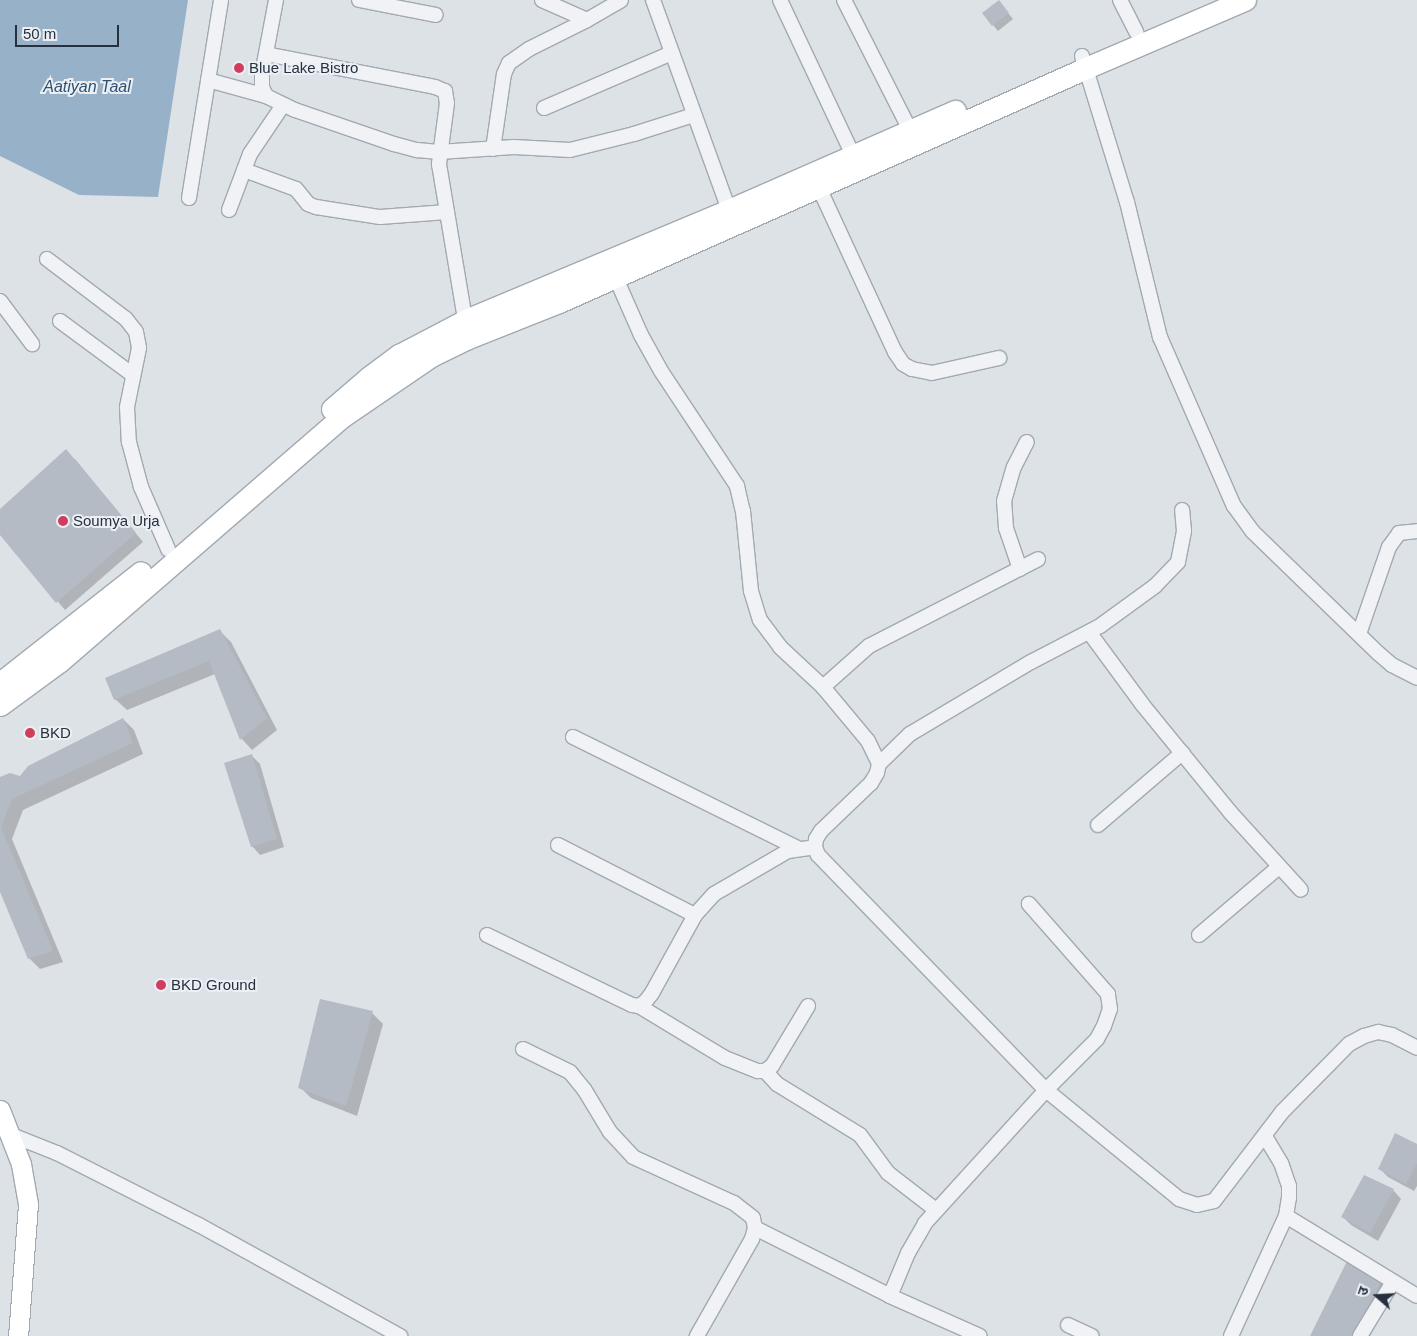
<!DOCTYPE html>
<html>
<head>
<meta charset="utf-8">
<style>
  body { margin:0 }
  #map { position:relative; width:1417px; height:1336px; overflow:hidden; background:#dde2e7; font-family:Helvetica,"Noto Sans Devanagari",sans-serif }
  div>[style] { position:absolute }
  .water>* { inset:0; background:#97b1c8 }
  .shadow>* { inset:0; background:#0003 }
  .building>* { inset:0; background:#b4bbc4 }
  .roads { filter:drop-shadow(1px 0 #a2a9b1) drop-shadow(-1px 0 #a2a9b1) drop-shadow(0 1px #a2a9b1) drop-shadow(0 -1px #a2a9b1) }
  .street>* { height:14px; margin:-7px; padding:0 7px; transform-origin:7px; border-radius:7px; background:#f0f2f5 }
  .secondary>* { height:19px; margin:-9.5px; padding:0 9.5px; transform-origin:9.5px; border-radius:9.5px; background:#fff }
  .primary>* { height:21px; margin:-10.5px; padding:0 10.5px; transform-origin:10.5px; border-radius:10.5px; background:#fff }
  .dots>* { width:14px; height:14px; translate:-50% -50%; box-sizing:border-box; border:2px solid #ecf0f5; border-radius:50% }
  span { translate:-50% -50%; white-space:nowrap; text-align:center; line-height:1.15; -webkit-text-stroke:4px #ecf0f5; paint-order:stroke }
  .poi-label { font-size:15px; color:#26303e }
  .left { translate:0 -50%; text-align:left }
  .water-label { font-size:16px; color:#305172; font-style:italic }
  .north { position:absolute; left:1352px; top:1271px; width:50px; height:50px; -webkit-text-stroke:4px #ecf0f5; paint-order:stroke; rotate:289deg; font-size:14px; font-weight:700; line-height:20px; text-align:center; color:#26303e }
  .north::after { content:''; display:block; margin:auto; width:18px; height:22px; background:#26303e; clip-path:polygon(50% 0,100% 100%,50% 72%,0 100%) }
  .scale { position:absolute; left:15px; top:25px; width:104px; height:22px; box-sizing:border-box; border:2px solid #26303e; border-top:0; padding-left:6px; font-size:15px; line-height:18px; white-space:nowrap; color:#26303e; -webkit-text-stroke:4px #ecf0f5; paint-order:stroke }
</style>
</head>
<body>
<div id="map">
  <div class="water">
    <div style="clip-path:polygon(0 0,188px 0,158px 197px,79px 195px,0 156px)"></div>
  </div>
  <div class="shadow">
    <div style="clip-path:polygon(999px 2px,1013px 19px,998px 31px,984px 14px)"></div>
    <div style="clip-path:polygon(75px 459px,143px 542px,65px 610px,0 533px,0 511px)"></div>
    <div style="clip-path:polygon(220px 631px,231px 642px,277px 730px,252px 750px,242px 739px,215px 674px,127px 710px,115px 699px)"></div>
    <div style="clip-path:polygon(123px 719px,134px 730px,143px 754px,23px 810px,12px 839px,63px 962px,40px 969px,29px 958px,0 888px,0 779px,20px 777px)"></div>
    <div style="clip-path:polygon(252px 756px,260px 764px,284px 847px,260px 855px,252px 846px)"></div>
    <div style="clip-path:polygon(372px 1013px,383px 1024px,357px 1116px,311px 1098px,300px 1087px)"></div>
    <div style="clip-path:polygon(1417px 1146px,1417px 1186px,1414px 1191px,1388px 1177px,1380px 1169px)"></div>
    <div style="clip-path:polygon(1393px 1190px,1401px 1199px,1378px 1241px,1351px 1225px,1343px 1217px)"></div>
    <div style="clip-path:polygon(1350px 1259px,1396px 1286px,1370px 1336px,1311px 1336px)"></div>
  </div>
  <div class="building">
    <div style="clip-path:polygon(999px 0,1009px 13px,992px 26px,982px 13px)"></div>
    <div style="clip-path:polygon(66px 449px,136px 533px,56px 603px,0 535px,0 509px)"></div>
    <div style="clip-path:polygon(220px 629px,267px 718px,240px 740px,209px 661px,114px 700px,105px 678px)"></div>
    <div style="clip-path:polygon(123px 718px,133px 743px,12px 799px,1px 827px,53px 951px,28px 959px,0 892px,0 777px,10px 773px,20px 776px,28px 766px)"></div>
    <div style="clip-path:polygon(252px 754px,277px 839px,251px 847px,224px 763px)"></div>
    <div style="clip-path:polygon(320px 999px,373px 1011px,346px 1106px,298px 1088px)"></div>
    <div style="clip-path:polygon(1395px 1133px,1417px 1144px,1417px 1163px,1406px 1184px,1378px 1169px)"></div>
    <div style="clip-path:polygon(1364px 1175px,1394px 1189px,1370px 1233px,1341px 1217px)"></div>
    <div style="clip-path:polygon(1349px 1257px,1385px 1274px,1353px 1336px,1310px 1336px)"></div>
  </div>
  <div class="roads">
    <div class="street">
      <div style="left:276px;top:0;width:75px;rotate:100.7deg"></div>
      <div style="left:262px;top:74px;width:13px;rotate:90deg"></div>
      <div style="left:262px;top:87px;width:10px;rotate:66deg"></div>
      <div style="left:266px;top:96px;width:32px;rotate:26deg"></div>
      <div style="left:295px;top:110px;width:105px;rotate:19deg"></div>
      <div style="left:394px;top:144px;width:24px;rotate:15deg"></div>
      <div style="left:417px;top:150px;width:22px;rotate:5deg"></div>
      <div style="left:439px;top:152px;width:75px;rotate:-3.8deg"></div>
      <div style="left:514px;top:147px;width:56px;rotate:3.1deg"></div>
      <div style="left:570px;top:150px;width:66px;rotate:-14deg"></div>
      <div style="left:634px;top:134px;width:63px;rotate:-17.6deg"></div>
      <div style="left:359px;top:0;width:78px;rotate:11deg"></div>
      <div style="left:542px;top:0;width:49px;rotate:24deg"></div>
      <div style="left:653px;top:0;width:223px;rotate:70.1deg"></div>
      <div style="left:780px;top:0;width:171px;rotate:64.8deg"></div>
      <div style="left:844px;top:0;width:146px;rotate:63.1deg"></div>
      <div style="left:1120px;top:0;width:36px;rotate:63deg"></div>
      <div style="left:266px;top:54px;width:172px;rotate:11deg"></div>
      <div style="left:435px;top:87px;width:11px;rotate:22deg"></div>
      <div style="left:445px;top:91px;width:12px;rotate:81deg"></div>
      <div style="left:447px;top:103px;width:62px;rotate:97.5deg"></div>
      <div style="left:439px;top:164px;width:164px;rotate:80.5deg"></div>
      <div style="left:1082px;top:56px;width:153px;rotate:72.9deg"></div>
      <div style="left:1127px;top:202px;width:139px;rotate:76.3deg"></div>
      <div style="left:1160px;top:337px;width:184px;rotate:66.4deg"></div>
      <div style="left:1234px;top:506px;width:32px;rotate:54deg"></div>
      <div style="left:1253px;top:532px;width:174px;rotate:44.1deg"></div>
      <div style="left:1378px;top:653px;width:18px;rotate:41deg"></div>
      <div style="left:1392px;top:665px;width:28px;rotate:27deg"></div>
      <div style="left:208px;top:80px;width:60px;rotate:15.4deg"></div>
      <div style="left:544px;top:108px;width:139px;rotate:-23.3deg"></div>
      <div style="left:493px;top:149px;width:76px;rotate:-81.7deg"></div>
      <div style="left:504px;top:74px;width:12px;rotate:-66deg"></div>
      <div style="left:509px;top:63px;width:24px;rotate:-35deg"></div>
      <div style="left:529px;top:49px;width:65px;rotate:-26.6deg"></div>
      <div style="left:587px;top:20px;width:39px;rotate:-30deg"></div>
      <div style="left:244px;top:170px;width:55px;rotate:20.1deg"></div>
      <div style="left:296px;top:189px;width:19px;rotate:51deg"></div>
      <div style="left:308px;top:204px;width:9px;rotate:21deg"></div>
      <div style="left:316px;top:207px;width:65px;rotate:8.9deg"></div>
      <div style="left:380px;top:217px;width:67px;rotate:-4.3deg"></div>
      <div style="left:815px;top:179px;width:191px;rotate:65.2deg"></div>
      <div style="left:895px;top:352px;width:14px;rotate:56deg"></div>
      <div style="left:903px;top:364px;width:10px;rotate:29deg"></div>
      <div style="left:912px;top:369px;width:20px;rotate:11deg"></div>
      <div style="left:932px;top:373px;width:69px;rotate:-12.6deg"></div>
      <div style="left:189px;top:198px;width:201px;rotate:-80.8deg"></div>
      <div style="left:229px;top:210px;width:60px;rotate:-69.4deg"></div>
      <div style="left:250px;top:154px;width:59px;rotate:-56deg"></div>
      <div style="left:47px;top:259px;width:99px;rotate:37.2deg"></div>
      <div style="left:126px;top:319px;width:16px;rotate:52deg"></div>
      <div style="left:136px;top:332px;width:16px;rotate:79deg"></div>
      <div style="left:139px;top:348px;width:60px;rotate:101.5deg"></div>
      <div style="left:127px;top:407px;width:35px;rotate:87deg"></div>
      <div style="left:129px;top:442px;width:47px;rotate:75.1deg"></div>
      <div style="left:141px;top:487px;width:68px;rotate:66.5deg"></div>
      <div style="left:615px;top:276px;width:64px;rotate:66.2deg"></div>
      <div style="left:641px;top:335px;width:41px;rotate:60.9deg"></div>
      <div style="left:661px;top:371px;width:138px;rotate:56.5deg"></div>
      <div style="left:737px;top:486px;width:26px;rotate:77deg"></div>
      <div style="left:743px;top:511px;width:80px;rotate:84.3deg"></div>
      <div style="left:751px;top:591px;width:30px;rotate:73deg"></div>
      <div style="left:760px;top:620px;width:34px;rotate:53deg"></div>
      <div style="left:780px;top:647px;width:59px;rotate:42.9deg"></div>
      <div style="left:823px;top:687px;width:70px;rotate:50.2deg"></div>
      <div style="left:868px;top:741px;width:25px;rotate:64deg"></div>
      <div style="left:879px;top:764px;width:9px;rotate:103deg"></div>
      <div style="left:877px;top:773px;width:12px;rotate:121deg"></div>
      <div style="left:871px;top:783px;width:69px;rotate:136.2deg"></div>
      <div style="left:821px;top:831px;width:9px;rotate:122deg"></div>
      <div style="left:816px;top:839px;width:8px;rotate:97deg"></div>
      <div style="left:815px;top:847px;width:9px;rotate:69deg"></div>
      <div style="left:818px;top:855px;width:327px;rotate:45.9deg"></div>
      <div style="left:1046px;top:1090px;width:172px;rotate:39.3deg"></div>
      <div style="left:1179px;top:1199px;width:19px;rotate:18deg"></div>
      <div style="left:1197px;top:1205px;width:17px;rotate:-13deg"></div>
      <div style="left:1214px;top:1201px;width:112px;rotate:-52.6deg"></div>
      <div style="left:1282px;top:1112px;width:95px;rotate:-45.4deg"></div>
      <div style="left:1349px;top:1044px;width:17px;rotate:-28deg"></div>
      <div style="left:1364px;top:1036px;width:15px;rotate:-16deg"></div>
      <div style="left:1378px;top:1032px;width:14px;rotate:12deg"></div>
      <div style="left:1392px;top:1035px;width:28px;rotate:27deg"></div>
      <div style="left:0;top:301px;width:54px;rotate:53.3deg"></div>
      <div style="left:60px;top:321px;width:91px;rotate:36.5deg"></div>
      <div style="left:1020px;top:569px;width:43px;rotate:-108.9deg"></div>
      <div style="left:1006px;top:528px;width:27px;rotate:-94deg"></div>
      <div style="left:1004px;top:501px;width:35px;rotate:-74deg"></div>
      <div style="left:1014px;top:467px;width:28px;rotate:-63deg"></div>
      <div style="left:1089px;top:632px;width:89px;rotate:53.6deg"></div>
      <div style="left:1142px;top:704px;width:139px;rotate:50.8deg"></div>
      <div style="left:1230px;top:812px;width:105px;rotate:47.7deg"></div>
      <div style="left:1359px;top:634px;width:92px;rotate:-71deg"></div>
      <div style="left:1389px;top:547px;width:17px;rotate:-54deg"></div>
      <div style="left:1399px;top:533px;width:18px;rotate:-6deg"></div>
      <div style="left:823px;top:687px;width:62px;rotate:-41.7deg"></div>
      <div style="left:869px;top:646px;width:190px;rotate:-27.2deg"></div>
      <div style="left:573px;top:737px;width:251px;rotate:26.3deg"></div>
      <div style="left:879px;top:764px;width:43px;rotate:-44.1deg"></div>
      <div style="left:910px;top:734px;width:141px;rotate:-30.8deg"></div>
      <div style="left:1031px;top:662px;width:78px;rotate:-27.6deg"></div>
      <div style="left:1100px;top:626px;width:68px;rotate:-36deg"></div>
      <div style="left:1155px;top:586px;width:33px;rotate:-46deg"></div>
      <div style="left:1178px;top:562px;width:32px;rotate:-79deg"></div>
      <div style="left:1184px;top:531px;width:21px;rotate:-95deg"></div>
      <div style="left:1098px;top:825px;width:111px;rotate:-40.6deg"></div>
      <div style="left:558px;top:845px;width:154px;rotate:27.1deg"></div>
      <div style="left:487px;top:935px;width:161px;rotate:25.8deg"></div>
      <div style="left:632px;top:1005px;width:7px;rotate:8deg"></div>
      <div style="left:639px;top:1006px;width:7px;rotate:-34deg"></div>
      <div style="left:645px;top:1002px;width:11px;rotate:-52deg"></div>
      <div style="left:652px;top:993px;width:89px;rotate:-61.1deg"></div>
      <div style="left:695px;top:915px;width:28px;rotate:-48deg"></div>
      <div style="left:714px;top:894px;width:86px;rotate:-30.2deg"></div>
      <div style="left:788px;top:851px;width:27px;rotate:-8deg"></div>
      <div style="left:1199px;top:935px;width:105px;rotate:-40.4deg"></div>
      <div style="left:639px;top:1006px;width:100px;rotate:31.2deg"></div>
      <div style="left:725px;top:1058px;width:35px;rotate:22deg"></div>
      <div style="left:758px;top:1071px;width:7px"></div>
      <div style="left:765px;top:1071px;width:9px;rotate:-36deg"></div>
      <div style="left:772px;top:1066px;width:70px;rotate:-59deg"></div>
      <div style="left:523px;top:1049px;width:52px;rotate:26.1deg"></div>
      <div style="left:570px;top:1072px;width:22px;rotate:51deg"></div>
      <div style="left:584px;top:1089px;width:50px;rotate:58.8deg"></div>
      <div style="left:610px;top:1132px;width:34px;rotate:47deg"></div>
      <div style="left:633px;top:1157px;width:111px;rotate:24.5deg"></div>
      <div style="left:734px;top:1203px;width:24px;rotate:38deg"></div>
      <div style="left:753px;top:1218px;width:10px;rotate:79deg"></div>
      <div style="left:755px;top:1228px;width:11px;rotate:105deg"></div>
      <div style="left:752px;top:1239px;width:112px;rotate:119.6deg"></div>
      <div style="left:765px;top:1071px;width:18px;rotate:47deg"></div>
      <div style="left:777px;top:1084px;width:97px;rotate:31.6deg"></div>
      <div style="left:860px;top:1135px;width:47px;rotate:53.6deg"></div>
      <div style="left:888px;top:1173px;width:61px;rotate:37.6deg"></div>
      <div style="left:9px;top:1134px;width:52px;rotate:21.6deg"></div>
      <div style="left:57px;top:1153px;width:159px;rotate:26.9deg"></div>
      <div style="left:199px;top:1225px;width:230px;rotate:28.9deg"></div>
      <div style="left:1286px;top:1216px;width:153px;rotate:31.4deg"></div>
      <div style="left:755px;top:1228px;width:151px;rotate:26.7deg"></div>
      <div style="left:890px;top:1296px;width:98px;rotate:24deg"></div>
      <div style="left:890px;top:1296px;width:47px;rotate:-67.3deg"></div>
      <div style="left:908px;top:1253px;width:34px;rotate:-60deg"></div>
      <div style="left:925px;top:1223px;width:180px;rotate:-47.7deg"></div>
      <div style="left:1046px;top:1090px;width:72px;rotate:-45deg"></div>
      <div style="left:1097px;top:1039px;width:15px;rotate:-62deg"></div>
      <div style="left:1104px;top:1026px;width:18px;rotate:-71deg"></div>
      <div style="left:1110px;top:1009px;width:15px;rotate:-98deg"></div>
      <div style="left:1108px;top:994px;width:120px;rotate:-131.3deg"></div>
      <div style="left:1068px;top:1325px;width:26px;rotate:25deg"></div>
      <div style="left:1231px;top:1336px;width:132px;rotate:-65.4deg"></div>
      <div style="left:1286px;top:1216px;width:18px;rotate:-81deg"></div>
      <div style="left:1289px;top:1198px;width:12px;rotate:-90deg"></div>
      <div style="left:1289px;top:1186px;width:24px;rotate:-109deg"></div>
      <div style="left:1281px;top:1163px;width:31px;rotate:-121deg"></div>
      <div style="left:1360px;top:1336px;width:63px;rotate:-58.6deg"></div>
    </div>
    <div class="secondary">
      <div style="left:0;top:1110px;width:58px;rotate:68.7deg"></div>
      <div style="left:21px;top:1164px;width:41px;rotate:80.1deg"></div>
      <div style="left:28px;top:1204px;width:132px;rotate:94.3deg"></div>
    </div>
    <div class="primary">
      <div style="left:332px;top:409px;width:48px;rotate:-40.7deg"></div>
      <div style="left:368px;top:378px;width:39px;rotate:-37deg"></div>
      <div style="left:399px;top:355px;width:76px;rotate:-27.6deg"></div>
      <div style="left:466px;top:320px;width:285px;rotate:-22.7deg"></div>
      <div style="left:729px;top:210px;width:247px;rotate:-23.7deg"></div>
      <div style="left:0;top:683px;width:179px;rotate:-38.2deg"></div>
      <div style="left:0;top:705px;width:74px;rotate:-36.3deg"></div>
      <div style="left:60px;top:661px;width:374px;rotate:-40.9deg"></div>
      <div style="left:343px;top:416px;width:107px;rotate:-34.3deg"></div>
      <div style="left:431px;top:356px;width:41px;rotate:-25.9deg"></div>
      <div style="left:468px;top:338px;width:98px;rotate:-21.6deg"></div>
      <div style="left:559px;top:302px;width:577px;rotate:-23.94deg"></div>
      <div style="left:1086px;top:68px;width:173px;rotate:-23.2deg"></div>
    </div>
  </div>
  <div class="dots">
    <div style="left:239px;top:68px;background:#cf3f5d"></div>
    <div style="left:63px;top:521px;background:#cf3f5d"></div>
    <div style="left:30px;top:733px;background:#cf3f5d"></div>
    <div style="left:161px;top:985px;background:#cf3f5d"></div>
  </div>
  <div class="poi-label">
    <span class="left" style="left:249px;top:68px">Blue Lake Bistro</span>
    <span class="left" style="left:73px;top:521px">Soumya Urja</span>
    <span class="left" style="left:40px;top:733px">BKD</span>
    <span class="left" style="left:171px;top:985px">BKD Ground</span>
  </div>
  <div class="water-label">
    <span style="left:87px;top:87px">Aatiyan Taal</span>
  </div>
  <div class="north">उ</div>
  <div class="scale">50 m</div>
</div>
</body>
</html>
